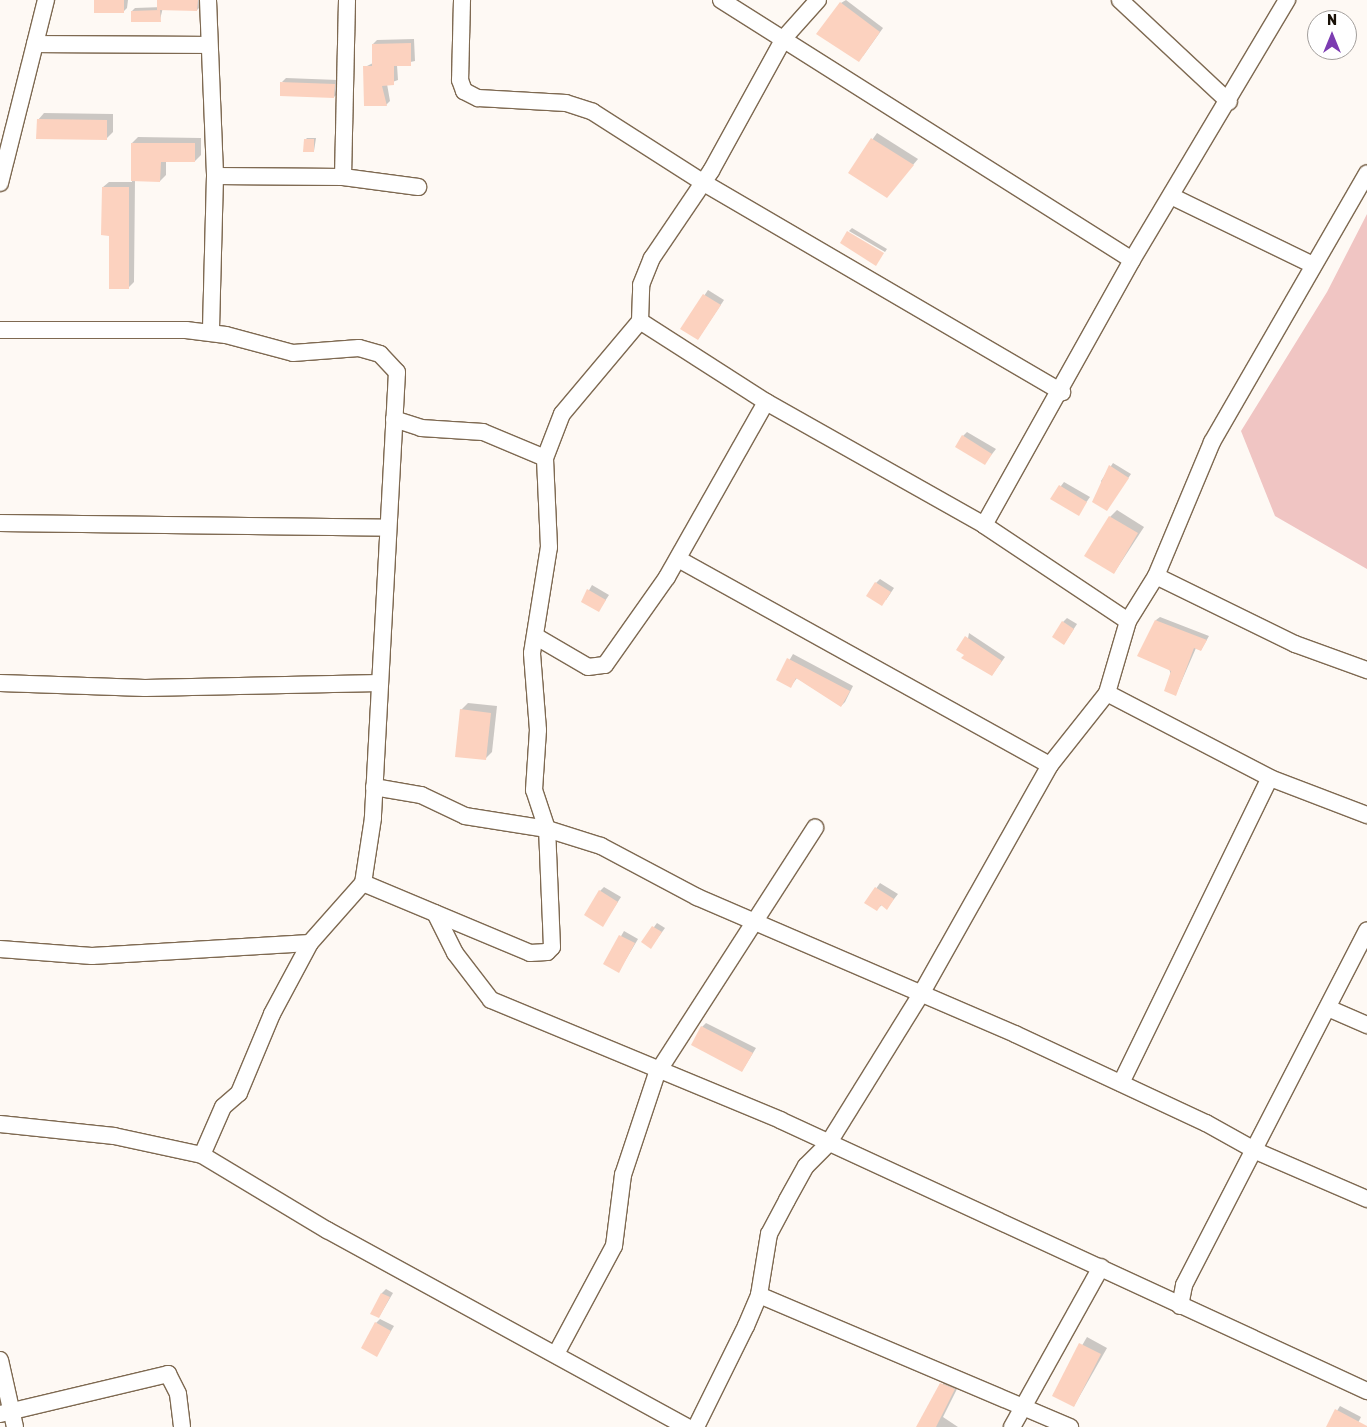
<!DOCTYPE html>
<html>
<head>
<meta charset="utf-8">
<style>
  body { margin:0 }
  #map { position:relative; width:1367px; height:1427px; overflow:hidden; background:#fef9f4; font-family:Rubik,sans-serif }
  div>[style] { position:absolute }
  .green>* { inset:0; background:#f0c5c3 }
  .shadow>* { inset:0; background:#0003 }
  .building>* { inset:0; background:#fcd2bf }
  .roads { filter:drop-shadow(1px 0 #7e6951) drop-shadow(-1px 0 #7e6951) drop-shadow(0 1px #7e6951) drop-shadow(0 -1px #7e6951) }
  .minor>* { height:16px; margin:-8px; padding:0 8px; transform-origin:8px; border-radius:8px; background:#fff }
  span { translate:-50% -50%; white-space:nowrap; text-align:center; line-height:1.15; -webkit-text-stroke:4px #fff; paint-order:stroke }
  .north { position:absolute; left:1307px; top:10px; width:50px; height:50px; box-sizing:border-box; background:#fff; border:1px solid #a39f9c; border-radius:50%; rotate:0deg; font-size:14px; font-weight:700; line-height:20px; text-align:center; color:#181007 }
  .north::after { content:''; display:block; margin:auto; width:18px; height:22px; background:#7c3cb1; clip-path:polygon(50% 0,100% 100%,50% 72%,0 100%) }
</style>
</head>
<body>
<div id="map">
  <div class="green">
    <div style="clip-path:polygon(1367px 214px,1367px 569px,1275px 516px,1241px 431px,1327px 292px)"></div>
  </div>
  <div class="shadow">
    <div style="clip-path:polygon(95px 0,128px 0,127px 8px,123px 12px)"></div>
    <div style="clip-path:polygon(168px 0,201px 0,201px 6px,197px 10px)"></div>
    <div style="clip-path:polygon(846px 0,883px 28px,863px 56px,841px 3px)"></div>
    <div style="clip-path:polygon(163px 7px,160px 20px,132px 11px,135px 8px)"></div>
    <div style="clip-path:polygon(414px 39px,415px 61px,397px 65px,398px 80px,387px 84px,390px 101px,386px 105px,365px 67px,373px 63px,373px 44px,377px 40px)"></div>
    <div style="clip-path:polygon(286px 78px,338px 80px,338px 93px,334px 97px,282px 82px)"></div>
    <div style="clip-path:polygon(44px 113px,113px 114px,113px 132px,106px 139px,38px 120px)"></div>
    <div style="clip-path:polygon(877px 133px,918px 159px,892px 190px,849px 173px)"></div>
    <div style="clip-path:polygon(138px 137px,201px 138px,201px 155px,195px 161px,166px 160px,166px 175px,160px 181px,135px 180px,134px 282px,128px 288px,111px 235px,103px 187px,109px 182px,132px 182px,132px 143px)"></div>
    <div style="clip-path:polygon(307px 138px,316px 138px,314px 151px,305px 140px)"></div>
    <div style="clip-path:polygon(852px 228px,887px 249px,885px 252px,849px 231px)"></div>
    <div style="clip-path:polygon(708px 290px,724px 300px,698px 339px,682px 329px)"></div>
    <div style="clip-path:polygon(967px 432px,996px 449px,985px 463px,963px 436px)"></div>
    <div style="clip-path:polygon(1113px 463px,1131px 474px,1109px 506px,1101px 481px)"></div>
    <div style="clip-path:polygon(1064px 482px,1090px 497px,1078px 514px,1052px 498px)"></div>
    <div style="clip-path:polygon(1117px 510px,1144px 527px,1114px 573px,1110px 517px)"></div>
    <div style="clip-path:polygon(880px 579px,894px 588px,886px 600px,876px 583px)"></div>
    <div style="clip-path:polygon(592px 585px,609px 595px,599px 610px,583px 601px)"></div>
    <div style="clip-path:polygon(1160px 617px,1209px 636px,1201px 650px,1196px 648px,1176px 694px,1156px 620px)"></div>
    <div style="clip-path:polygon(1067px 618px,1077px 624px,1064px 644px,1063px 622px)"></div>
    <div style="clip-path:polygon(969px 633px,1005px 657px,992px 675px,965px 654px)"></div>
    <div style="clip-path:polygon(793px 654px,853px 686px,845px 702px,841px 706px,797px 678px,791px 686px,778px 680px)"></div>
    <div style="clip-path:polygon(468px 703px,497px 706px,492px 752px,485px 759px,461px 710px)"></div>
    <div style="clip-path:polygon(880px 883px,898px 894px,887px 908px,882px 905px,877px 909px,866px 903px)"></div>
    <div style="clip-path:polygon(604px 887px,621px 897px,603px 925px,600px 891px)"></div>
    <div style="clip-path:polygon(657px 923px,665px 928px,654px 943px,643px 942px)"></div>
    <div style="clip-path:polygon(624px 931px,638px 939px,619px 971px,605px 964px)"></div>
    <div style="clip-path:polygon(706px 1023px,756px 1048px,742px 1071px,702px 1027px)"></div>
    <div style="clip-path:polygon(386px 1289px,393px 1293px,379px 1317px,382px 1293px)"></div>
    <div style="clip-path:polygon(380px 1319px,394px 1326px,377px 1355px,376px 1323px)"></div>
    <div style="clip-path:polygon(1087px 1337px,1107px 1348px,1074px 1406px,1053px 1395px)"></div>
    <div style="clip-path:polygon(946px 1378px,960px 1383px,943px 1417px,958px 1427px,918px 1427px)"></div>
    <div style="clip-path:polygon(1340px 1406px,1361px 1417px,1356px 1427px,1327px 1427px)"></div>
  </div>
  <div class="building">
    <div style="clip-path:polygon(94px 0,124px 0,124px 13px,94px 13px)"></div>
    <div style="clip-path:polygon(157px 0,198px 0,197px 11px,157px 10px)"></div>
    <div style="clip-path:polygon(840px 2px,880px 32px,859px 62px,816px 34px)"></div>
    <div style="clip-path:polygon(160px 10px,161px 22px,131px 22px,131px 11px)"></div>
    <div style="clip-path:polygon(411px 43px,411px 66px,394px 66px,394px 85px,382px 86px,387px 106px,364px 106px,363px 66px,372px 66px,372px 44px)"></div>
    <div style="clip-path:polygon(280px 82px,335px 84px,334px 98px,280px 96px)"></div>
    <div style="clip-path:polygon(37px 119px,107px 120px,107px 140px,36px 139px)"></div>
    <div style="clip-path:polygon(871px 138px,914px 165px,887px 198px,848px 173px)"></div>
    <div style="clip-path:polygon(304px 139px,314px 139px,314px 152px,303px 152px)"></div>
    <div style="clip-path:polygon(131px 143px,195px 143px,195px 162px,161px 162px,160px 182px,131px 181px)"></div>
    <div style="clip-path:polygon(102px 187px,129px 187px,129px 289px,109px 289px,109px 236px,101px 235px)"></div>
    <div style="clip-path:polygon(847px 231px,884px 253px,876px 266px,840px 243px)"></div>
    <div style="clip-path:polygon(703px 294px,721px 305px,698px 340px,680px 329px)"></div>
    <div style="clip-path:polygon(962px 435px,992px 454px,985px 465px,955px 447px)"></div>
    <div style="clip-path:polygon(1109px 465px,1129px 478px,1107px 511px,1092px 502px)"></div>
    <div style="clip-path:polygon(1059px 485px,1087px 502px,1079px 516px,1050px 499px)"></div>
    <div style="clip-path:polygon(1109px 516px,1138px 533px,1114px 574px,1084px 556px)"></div>
    <div style="clip-path:polygon(875px 582px,891px 592px,882px 606px,866px 596px)"></div>
    <div style="clip-path:polygon(587px 589px,606px 600px,599px 612px,581px 602px)"></div>
    <div style="clip-path:polygon(1155px 620px,1207px 640px,1201px 651px,1194px 648px,1176px 696px,1164px 691px,1171px 671px,1137px 656px)"></div>
    <div style="clip-path:polygon(1062px 621px,1074px 629px,1064px 645px,1052px 637px)"></div>
    <div style="clip-path:polygon(965px 636px,1002px 661px,992px 676px,961px 658px,964px 655px,956px 650px)"></div>
    <div style="clip-path:polygon(787px 658px,850px 691px,841px 707px,796px 678px,791px 688px,776px 680px)"></div>
    <div style="clip-path:polygon(460px 709px,491px 713px,486px 760px,455px 757px)"></div>
    <div style="clip-path:polygon(875px 887px,894px 899px,887px 910px,881px 905px,877px 911px,864px 903px)"></div>
    <div style="clip-path:polygon(599px 890px,618px 902px,603px 927px,584px 915px)"></div>
    <div style="clip-path:polygon(652px 926px,662px 932px,651px 949px,641px 942px)"></div>
    <div style="clip-path:polygon(619px 935px,635px 943px,619px 973px,603px 964px)"></div>
    <div style="clip-path:polygon(701px 1026px,753px 1053px,742px 1072px,691px 1045px)"></div>
    <div style="clip-path:polygon(381px 1293px,390px 1297px,379px 1318px,370px 1314px)"></div>
    <div style="clip-path:polygon(375px 1322px,391px 1331px,377px 1357px,361px 1348px)"></div>
    <div style="clip-path:polygon(1079px 1343px,1101px 1354px,1074px 1407px,1052px 1396px)"></div>
    <div style="clip-path:polygon(940px 1383px,955px 1389px,936px 1427px,916px 1427px)"></div>
    <div style="clip-path:polygon(1335px 1409px,1367px 1426px,1367px 1427px,1326px 1427px)"></div>
  </div>
  <div class="roads">
    <div class="minor">
      <div style="left:208px;top:0;width:176px;rotate:87.7deg"></div>
      <div style="left:215px;top:176px;width:156px;rotate:91.5deg"></div>
      <div style="left:462px;top:0;width:80px;rotate:91.4deg"></div>
      <div style="left:460px;top:80px;width:12px;rotate:70deg"></div>
      <div style="left:464px;top:91px;width:16px;rotate:27deg"></div>
      <div style="left:478px;top:98px;width:88px;rotate:3.3deg"></div>
      <div style="left:566px;top:103px;width:28px;rotate:18deg"></div>
      <div style="left:593px;top:112px;width:132px;rotate:32.6deg"></div>
      <div style="left:704px;top:183px;width:415px;rotate:30.3deg"></div>
      <div style="left:721px;top:0;width:486px;rotate:32.3deg"></div>
      <div style="left:1120px;top:0;width:149px;rotate:43.1deg"></div>
      <div style="left:35px;top:44px;width:174px;rotate:0.3deg"></div>
      <div style="left:215px;top:176px;width:128px;rotate:0.4deg"></div>
      <div style="left:343px;top:177px;width:76px;rotate:7.6deg"></div>
      <div style="left:343px;top:177px;width:177px;rotate:-88.7deg"></div>
      <div style="left:0;top:183px;width:189px;rotate:-75.9deg"></div>
      <div style="left:1173px;top:197px;width:156px;rotate:25.9deg"></div>
      <div style="left:640px;top:321px;width:150px;rotate:32.7deg"></div>
      <div style="left:766px;top:402px;width:250px;rotate:29.4deg"></div>
      <div style="left:984px;top:525px;width:173px;rotate:33.7deg"></div>
      <div style="left:0;top:330px;width:186px"></div>
      <div style="left:186px;top:330px;width:40px;rotate:7.1deg"></div>
      <div style="left:226px;top:335px;width:69px;rotate:15deg"></div>
      <div style="left:293px;top:353px;width:66px;rotate:-4.3deg"></div>
      <div style="left:359px;top:348px;width:22px;rotate:16deg"></div>
      <div style="left:380px;top:354px;width:25px;rotate:47deg"></div>
      <div style="left:397px;top:372px;width:447px;rotate:93.1deg"></div>
      <div style="left:373px;top:818px;width:66px;rotate:98.7deg"></div>
      <div style="left:363px;top:883px;width:80px;rotate:131.5deg"></div>
      <div style="left:310px;top:943px;width:81px;rotate:118.2deg"></div>
      <div style="left:272px;top:1014px;width:86px;rotate:112.7deg"></div>
      <div style="left:239px;top:1093px;width:21px;rotate:139deg"></div>
      <div style="left:223px;top:1107px;width:52px;rotate:113.6deg"></div>
      <div style="left:394px;top:419px;width:28px;rotate:18deg"></div>
      <div style="left:421px;top:428px;width:62px;rotate:3.7deg"></div>
      <div style="left:483px;top:432px;width:67px;rotate:22.8deg"></div>
      <div style="left:0;top:523px;width:386px;rotate:0.7deg"></div>
      <div style="left:984px;top:525px;width:304px;rotate:-60.8deg"></div>
      <div style="left:1132px;top:260px;width:303px;rotate:-59.2deg"></div>
      <div style="left:678px;top:559px;width:425px;rotate:29deg"></div>
      <div style="left:1156px;top:576px;width:155px;rotate:26.1deg"></div>
      <div style="left:1295px;top:644px;width:77px;rotate:19.9deg"></div>
      <div style="left:535px;top:636px;width:61px;rotate:30.3deg"></div>
      <div style="left:588px;top:667px;width:17px;rotate:-7deg"></div>
      <div style="left:605px;top:665px;width:108px;rotate:-54.8deg"></div>
      <div style="left:667px;top:577px;width:201px;rotate:-60.5deg"></div>
      <div style="left:0;top:683px;width:145px;rotate:2deg"></div>
      <div style="left:145px;top:688px;width:235px;rotate:-1.2deg"></div>
      <div style="left:1107px;top:693px;width:184px;rotate:27.5deg"></div>
      <div style="left:1270px;top:778px;width:104px;rotate:20.9deg"></div>
      <div style="left:374px;top:787px;width:48px;rotate:9.7deg"></div>
      <div style="left:421px;top:795px;width:49px;rotate:25.5deg"></div>
      <div style="left:465px;top:816px;width:83px;rotate:9deg"></div>
      <div style="left:547px;top:829px;width:57px;rotate:17.5deg"></div>
      <div style="left:601px;top:846px;width:109px;rotate:28deg"></div>
      <div style="left:697px;top:897px;width:346px;rotate:23.3deg"></div>
      <div style="left:1015px;top:1034px;width:211px;rotate:25deg"></div>
      <div style="left:1206px;top:1123px;width:57px;rotate:29.2deg"></div>
      <div style="left:1256px;top:1151px;width:121px;rotate:23.4deg"></div>
      <div style="left:363px;top:883px;width:181px;rotate:22.7deg"></div>
      <div style="left:530px;top:953px;width:17px;rotate:-3deg"></div>
      <div style="left:547px;top:952px;width:7px;rotate:-45deg"></div>
      <div style="left:552px;top:947px;width:118px;rotate:-92.4deg"></div>
      <div style="left:547px;top:829px;width:41px;rotate:-108.4deg"></div>
      <div style="left:534px;top:790px;width:60px;rotate:-86.2deg"></div>
      <div style="left:538px;top:730px;width:77px;rotate:-94.5deg"></div>
      <div style="left:532px;top:653px;width:107px;rotate:-80.9deg"></div>
      <div style="left:549px;top:547px;width:89px;rotate:-92.6deg"></div>
      <div style="left:545px;top:458px;width:47px;rotate:-68.9deg"></div>
      <div style="left:562px;top:414px;width:121px;rotate:-50deg"></div>
      <div style="left:640px;top:321px;width:36px;rotate:-88deg"></div>
      <div style="left:641px;top:285px;width:29px;rotate:-68deg"></div>
      <div style="left:652px;top:258px;width:105px;rotate:-55.9deg"></div>
      <div style="left:711px;top:171px;width:152px;rotate:-61.2deg"></div>
      <div style="left:784px;top:38px;width:51px;rotate:-48.2deg"></div>
      <div style="left:435px;top:913px;width:45px;rotate:63.4deg"></div>
      <div style="left:455px;top:953px;width:59px;rotate:52.5deg"></div>
      <div style="left:491px;top:1000px;width:313px;rotate:22.5deg"></div>
      <div style="left:780px;top:1120px;width:647px;rotate:24.78deg"></div>
      <div style="left:0;top:949px;width:92px;rotate:4.4deg"></div>
      <div style="left:92px;top:956px;width:218px;rotate:-3.4deg"></div>
      <div style="left:1328px;top:1008px;width:43px;rotate:23.6deg"></div>
      <div style="left:1121px;top:1083px;width:339px;rotate:-64deg"></div>
      <div style="left:0;top:1124px;width:115px;rotate:6deg"></div>
      <div style="left:114px;top:1136px;width:90px;rotate:12.2deg"></div>
      <div style="left:202px;top:1155px;width:146px;rotate:31deg"></div>
      <div style="left:327px;top:1230px;width:410px;rotate:28.7deg"></div>
      <div style="left:759px;top:1295px;width:338px;rotate:23deg"></div>
      <div style="left:1180px;top:1306px;width:21px;rotate:-79deg"></div>
      <div style="left:1184px;top:1285px;width:399px;rotate:-62.7deg"></div>
      <div style="left:556px;top:1354px;width:123px;rotate:-61.8deg"></div>
      <div style="left:614px;top:1246px;width:72px;rotate:-82.8deg"></div>
      <div style="left:623px;top:1175px;width:108px;rotate:-71.6deg"></div>
      <div style="left:657px;top:1073px;width:292px;rotate:-57.2deg"></div>
      <div style="left:0;top:1360px;width:69px;rotate:77.4deg"></div>
      <div style="left:0;top:1414px;width:173px;rotate:-13.4deg"></div>
      <div style="left:168px;top:1374px;width:22px;rotate:63deg"></div>
      <div style="left:178px;top:1394px;width:33px;rotate:83deg"></div>
      <div style="left:696px;top:1427px;width:113px;rotate:-63.7deg"></div>
      <div style="left:746px;top:1326px;width:34px;rotate:-67deg"></div>
      <div style="left:759px;top:1295px;width:62px;rotate:-80.7deg"></div>
      <div style="left:769px;top:1234px;width:38px;rotate:-62deg"></div>
      <div style="left:787px;top:1200px;width:39px;rotate:-61deg"></div>
      <div style="left:806px;top:1166px;width:31px;rotate:-45deg"></div>
      <div style="left:828px;top:1144px;width:176px;rotate:-58.2deg"></div>
      <div style="left:921px;top:994px;width:263px;rotate:-60.6deg"></div>
      <div style="left:1050px;top:765px;width:92px;rotate:-51.6deg"></div>
      <div style="left:1107px;top:693px;width:75px;rotate:-73.7deg"></div>
      <div style="left:1128px;top:621px;width:53px;rotate:-58.1deg"></div>
      <div style="left:1156px;top:576px;width:145px;rotate:-67.3deg"></div>
      <div style="left:1212px;top:442px;width:310px;rotate:-60deg"></div>
      <div style="left:1012px;top:1427px;width:183px;rotate:-60.9deg"></div>
    </div>
  </div>
  <div class="north">N</div>
</div>
</body>
</html>
